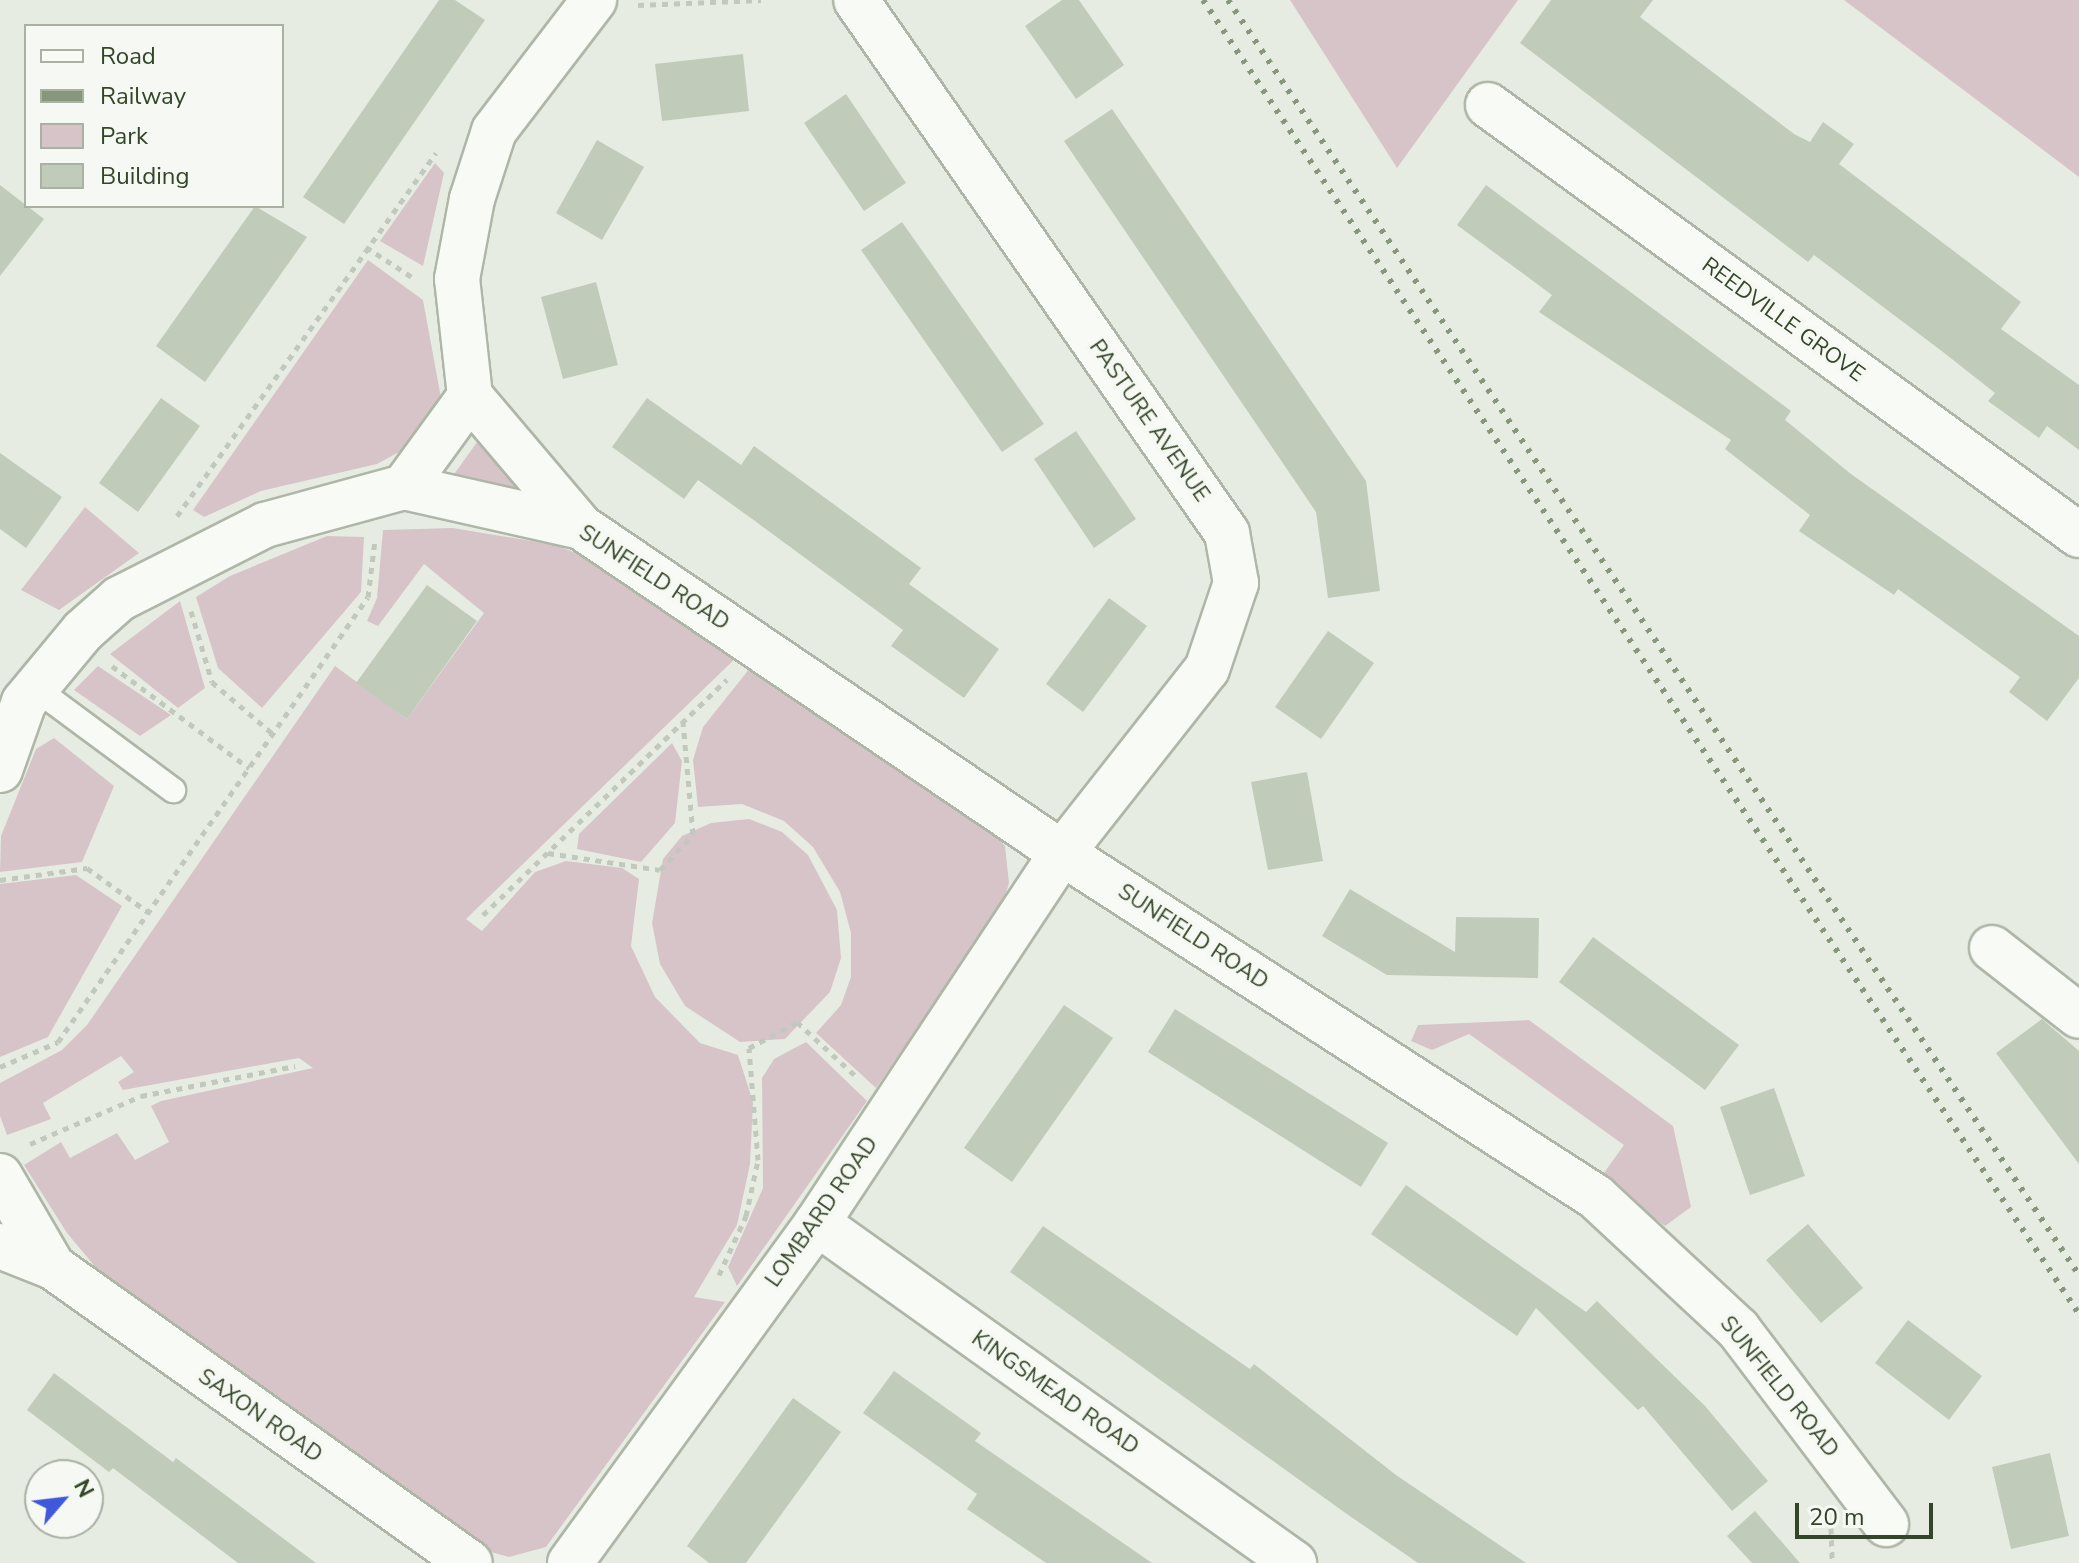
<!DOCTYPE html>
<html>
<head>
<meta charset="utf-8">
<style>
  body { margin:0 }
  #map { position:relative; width:2079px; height:1563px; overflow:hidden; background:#e7ece3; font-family:"Nunito Sans",sans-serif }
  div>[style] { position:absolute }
  .green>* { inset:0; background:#d7c4c9 }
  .building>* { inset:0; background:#c0cbba }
  .path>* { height:5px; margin-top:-2.5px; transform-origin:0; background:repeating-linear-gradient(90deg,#c1c8bd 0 6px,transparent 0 12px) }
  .roads { filter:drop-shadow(2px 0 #aeb7a7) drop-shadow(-2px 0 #aeb7a7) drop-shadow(0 2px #aeb7a7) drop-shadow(0 -2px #aeb7a7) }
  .service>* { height:24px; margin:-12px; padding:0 12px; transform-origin:12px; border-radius:12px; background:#f8faf6 }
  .minor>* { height:44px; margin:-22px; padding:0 22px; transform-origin:22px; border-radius:22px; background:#f8faf6 }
  .rail>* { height:6px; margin-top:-3px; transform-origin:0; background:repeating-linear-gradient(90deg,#86977b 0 4px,transparent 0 12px) }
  span { translate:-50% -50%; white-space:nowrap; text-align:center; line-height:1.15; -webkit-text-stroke:8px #f6f9f3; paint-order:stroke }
  .street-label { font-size:22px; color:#344629 }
  .legend { position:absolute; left:24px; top:24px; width:260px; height:184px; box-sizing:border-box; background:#f6f9f3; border:2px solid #a8b1a2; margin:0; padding:10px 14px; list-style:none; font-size:24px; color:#344629 }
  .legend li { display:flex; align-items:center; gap:16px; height:40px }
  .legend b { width:40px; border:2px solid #a8b1a2 }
  .north { position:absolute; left:24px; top:1459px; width:80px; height:80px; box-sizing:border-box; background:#f6f9f3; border:2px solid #a8b1a2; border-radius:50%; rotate:62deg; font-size:22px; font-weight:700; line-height:32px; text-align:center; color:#344629 }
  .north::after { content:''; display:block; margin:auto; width:28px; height:36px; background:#4058da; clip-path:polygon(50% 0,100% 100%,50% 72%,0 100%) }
  .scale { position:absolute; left:1795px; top:1503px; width:138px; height:36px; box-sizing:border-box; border:4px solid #344629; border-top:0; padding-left:10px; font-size:24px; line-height:28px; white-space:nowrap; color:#344629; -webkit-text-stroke:6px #f6f9f3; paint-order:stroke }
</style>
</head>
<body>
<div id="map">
  <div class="green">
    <div style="clip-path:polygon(1290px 0,1518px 0,1397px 168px)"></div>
    <div style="clip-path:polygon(1844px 0,2079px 0,2079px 177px)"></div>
    <div style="clip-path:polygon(435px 163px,444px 173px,423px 266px,380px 241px)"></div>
    <div style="clip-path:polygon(368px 260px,423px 300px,441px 398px,412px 445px,377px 464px,261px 491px,204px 517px,193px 510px)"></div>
    <div style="clip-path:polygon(480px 438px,525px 491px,450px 480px)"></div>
    <div style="clip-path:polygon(85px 507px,139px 553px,59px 610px,21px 590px)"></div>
    <div style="clip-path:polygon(453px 528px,556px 545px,622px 572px,740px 654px,466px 919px,482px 931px,535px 872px,566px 861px,622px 868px,639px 879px,631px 946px,655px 997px,700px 1043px,738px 1055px,753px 1102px,750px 1164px,737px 1225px,694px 1297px,725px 1302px,546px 1547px,509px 1557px,480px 1549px,112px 1287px,67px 1233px,24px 1165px,61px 1142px,70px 1158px,117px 1133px,135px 1160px,169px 1142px,151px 1106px,161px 1101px,313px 1068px,299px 1058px,123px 1090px,118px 1082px,134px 1072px,121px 1056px,43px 1103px,51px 1119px,7px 1135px,0 1116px,0 1083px,62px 1050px,87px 1025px,335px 666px,407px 719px,484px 613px,424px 564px,378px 626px,367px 621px,377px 598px,383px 530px)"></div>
    <div style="clip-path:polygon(327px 536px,364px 537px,361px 592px,262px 708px,218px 668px,196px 597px,230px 576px)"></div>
    <div style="clip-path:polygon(180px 601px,205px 688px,178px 708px,110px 654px)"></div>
    <div style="clip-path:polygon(754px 663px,985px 825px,1005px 846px,1009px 883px,1002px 906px,876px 1088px,816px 1033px,841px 1005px,851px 977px,851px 933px,840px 892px,813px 847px,784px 821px,742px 804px,698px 807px,693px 760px,703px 727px)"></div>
    <div style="clip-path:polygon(98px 666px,171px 715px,140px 736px,74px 690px)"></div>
    <div style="clip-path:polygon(54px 738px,114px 786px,82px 862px,0 872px,1px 836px,36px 749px)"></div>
    <div style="clip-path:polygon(672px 743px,682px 761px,675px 823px,641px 862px,577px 849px,579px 834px)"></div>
    <div style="clip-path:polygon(749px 819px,782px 832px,808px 855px,837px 910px,841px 958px,830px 992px,785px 1039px,740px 1042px,685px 1006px,660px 964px,652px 923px,663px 859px,682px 836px,711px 823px)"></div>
    <div style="clip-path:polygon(76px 875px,122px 906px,48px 1037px,0 1057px,0 884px)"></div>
    <div style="clip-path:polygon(1529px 1020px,1673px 1126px,1691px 1207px,1665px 1226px,1601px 1177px,1624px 1145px,1469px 1034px,1432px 1050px,1411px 1041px,1418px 1025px)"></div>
    <div style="clip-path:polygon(806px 1042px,867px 1101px,737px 1286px,728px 1267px,763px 1188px,762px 1078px,774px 1059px)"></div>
  </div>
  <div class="building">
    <div style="clip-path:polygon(439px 0,455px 0,485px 20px,344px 224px,303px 197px)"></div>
    <div style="clip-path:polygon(1062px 0,1079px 0,1124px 65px,1076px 99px,1025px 26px)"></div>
    <div style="clip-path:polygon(1551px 0,1653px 0,1640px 17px,1794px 134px,1810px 142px,1823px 122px,1854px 144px,1839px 164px,2021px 302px,2001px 329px,2079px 385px,2079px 450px,2047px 426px,2039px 438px,1988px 401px,1995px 393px,1943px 352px,1814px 255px,1808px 262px,1520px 43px)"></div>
    <div style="clip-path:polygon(743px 54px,749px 111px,662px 121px,655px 64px)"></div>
    <div style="clip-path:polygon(846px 94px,906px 183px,864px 211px,804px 123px)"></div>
    <div style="clip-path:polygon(1112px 109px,1366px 481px,1380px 591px,1328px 598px,1316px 512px,1064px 141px)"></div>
    <div style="clip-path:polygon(597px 140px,644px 167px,602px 240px,556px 213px)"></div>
    <div style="clip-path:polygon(0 185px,44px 219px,0 276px)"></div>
    <div style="clip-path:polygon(1486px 185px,1791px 411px,1785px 420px,1851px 474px,2079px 636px,2079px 678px,2047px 721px,2009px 692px,2020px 677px,1898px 589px,1894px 595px,1799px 531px,1810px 515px,1725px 449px,1731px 440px,1539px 312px,1552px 295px,1457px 225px)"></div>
    <div style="clip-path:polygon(255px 206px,307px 237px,205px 382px,156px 346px)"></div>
    <div style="clip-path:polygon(902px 222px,1044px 424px,1002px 452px,861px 250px)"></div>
    <div style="clip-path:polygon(596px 282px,618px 365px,563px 379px,541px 297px)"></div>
    <div style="clip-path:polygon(161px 398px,200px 426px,138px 512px,99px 483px)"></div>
    <div style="clip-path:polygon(647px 398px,741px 465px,754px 446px,921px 568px,909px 584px,999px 649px,964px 698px,891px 646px,903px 630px,755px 521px,698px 480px,684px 499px,612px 447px)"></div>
    <div style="clip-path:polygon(1076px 431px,1136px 519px,1094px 548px,1034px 459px)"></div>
    <div style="clip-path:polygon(0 453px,62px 497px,26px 548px,0 529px)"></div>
    <div style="clip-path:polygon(427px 585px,477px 621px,407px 719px,356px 683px)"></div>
    <div style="clip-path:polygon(1109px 598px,1147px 626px,1083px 712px,1046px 684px)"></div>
    <div style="clip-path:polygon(1328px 631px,1374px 663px,1321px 739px,1275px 707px)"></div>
    <div style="clip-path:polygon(1307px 772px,1323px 861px,1268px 870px,1251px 782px)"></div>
    <div style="clip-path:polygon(1350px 889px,1455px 952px,1456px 917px,1539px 918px,1538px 978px,1387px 975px,1322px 936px)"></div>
    <div style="clip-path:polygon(1593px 937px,1739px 1045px,1705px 1090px,1559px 982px)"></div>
    <div style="clip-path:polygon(1064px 1005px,1113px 1038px,1012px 1182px,964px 1148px)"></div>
    <div style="clip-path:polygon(1175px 1009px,1388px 1143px,1361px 1187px,1148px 1052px)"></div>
    <div style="clip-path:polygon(2042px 1019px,2079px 1051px,2079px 1164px,1996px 1053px)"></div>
    <div style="clip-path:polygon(1774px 1088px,1805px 1176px,1750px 1195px,1720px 1107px)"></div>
    <div style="clip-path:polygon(1406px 1185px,1586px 1312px,1597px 1301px,1705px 1406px,1768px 1481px,1732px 1511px,1643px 1406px,1638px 1410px,1536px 1308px,1517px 1336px,1371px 1234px)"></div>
    <div style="clip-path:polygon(1808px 1224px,1863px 1288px,1821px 1323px,1766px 1260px)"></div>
    <div style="clip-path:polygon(1043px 1226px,1250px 1369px,1254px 1364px,1396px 1475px,1526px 1563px,1418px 1563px,1344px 1512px,1010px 1272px)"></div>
    <div style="clip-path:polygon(1908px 1320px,1982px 1376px,1949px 1420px,1875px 1363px)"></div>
    <div style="clip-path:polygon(894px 1371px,981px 1433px,975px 1441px,1152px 1563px,1046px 1563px,967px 1509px,977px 1494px,863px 1413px)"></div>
    <div style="clip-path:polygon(54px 1373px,173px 1462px,176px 1458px,316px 1563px,238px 1563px,113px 1468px,109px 1472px,27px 1410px)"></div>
    <div style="clip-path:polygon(793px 1398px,841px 1432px,746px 1563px,709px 1563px,687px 1546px)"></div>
    <div style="clip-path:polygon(2050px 1453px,2069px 1536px,2011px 1549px,1992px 1467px)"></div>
    <div style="clip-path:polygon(1755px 1511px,1800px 1563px,1752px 1563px,1727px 1536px)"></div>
  </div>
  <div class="path">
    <div style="left:638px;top:5px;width:123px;rotate:-2.3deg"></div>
    <div style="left:366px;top:247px;width:55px;rotate:33.1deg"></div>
    <div style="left:177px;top:516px;width:446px;rotate:-54.5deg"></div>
    <div style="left:191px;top:611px;width:74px;rotate:73.5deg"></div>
    <div style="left:212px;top:682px;width:80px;rotate:40.4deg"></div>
    <div style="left:112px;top:666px;width:171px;rotate:36.7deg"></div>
    <div style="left:548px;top:853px;width:113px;rotate:8.6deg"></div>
    <div style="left:660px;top:870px;width:49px;rotate:-47.5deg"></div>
    <div style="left:693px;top:834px;width:112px;rotate:-95.1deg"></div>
    <div style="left:0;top:880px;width:88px;rotate:-7.9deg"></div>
    <div style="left:87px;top:868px;width:75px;rotate:35.8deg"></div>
    <div style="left:483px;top:915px;width:339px;rotate:-44deg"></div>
    <div style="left:0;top:1067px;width:63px;rotate:-23.3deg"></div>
    <div style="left:58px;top:1042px;width:542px;rotate:-55.14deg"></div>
    <div style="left:368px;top:597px;width:57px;rotate:-83deg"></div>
    <div style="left:30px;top:1144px;width:121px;rotate:-23.4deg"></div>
    <div style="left:141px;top:1096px;width:157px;rotate:-11deg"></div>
    <div style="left:719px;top:1275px;width:65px;rotate:-65.4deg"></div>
    <div style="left:746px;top:1216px;width:57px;rotate:-77.9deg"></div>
    <div style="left:758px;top:1160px;width:112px;rotate:-94.6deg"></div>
    <div style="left:749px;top:1048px;width:55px;rotate:-28.4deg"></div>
    <div style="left:797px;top:1022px;width:84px;rotate:42.6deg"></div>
    <div style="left:1831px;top:1528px;width:35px;rotate:88deg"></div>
  </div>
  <div class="roads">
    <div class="service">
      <div style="left:35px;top:688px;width:172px;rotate:36.5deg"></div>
    </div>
    <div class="minor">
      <div style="left:1488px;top:105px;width:731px;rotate:36.04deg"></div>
      <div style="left:470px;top:396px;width:172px;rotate:49.7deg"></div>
      <div style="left:404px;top:487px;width:181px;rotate:12.7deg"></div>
      <div style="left:581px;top:527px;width:581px;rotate:34.13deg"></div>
      <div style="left:1062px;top:853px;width:635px;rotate:32.79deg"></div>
      <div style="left:1596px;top:1197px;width:194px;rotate:42.9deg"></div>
      <div style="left:1738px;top:1329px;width:245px;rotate:52.8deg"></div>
      <div style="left:0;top:770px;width:72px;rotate:-70.6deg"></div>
      <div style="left:24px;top:702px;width:92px;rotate:-50.3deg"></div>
      <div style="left:83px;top:631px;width:48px;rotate:-41.6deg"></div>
      <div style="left:119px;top:599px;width:164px;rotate:-26.9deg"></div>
      <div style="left:265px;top:525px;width:144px;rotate:-15.3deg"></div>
      <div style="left:404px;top:487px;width:112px;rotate:-54deg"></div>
      <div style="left:470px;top:396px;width:118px;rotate:-96.3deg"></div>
      <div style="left:457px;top:279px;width:81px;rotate:-79.4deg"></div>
      <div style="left:472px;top:199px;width:71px;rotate:-72.1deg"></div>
      <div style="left:494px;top:131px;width:165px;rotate:-52.6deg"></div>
      <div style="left:1992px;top:948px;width:110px;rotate:38deg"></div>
      <div style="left:0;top:1176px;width:105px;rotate:59.8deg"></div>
      <div style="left:817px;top:1223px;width:586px;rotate:35.48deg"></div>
      <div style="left:0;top:1246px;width:57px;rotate:21.6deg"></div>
      <div style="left:53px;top:1267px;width:511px;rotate:35.37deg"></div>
      <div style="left:570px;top:1563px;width:420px;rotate:-54deg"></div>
      <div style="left:817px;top:1223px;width:444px;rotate:-56.5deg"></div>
      <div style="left:1062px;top:853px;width:234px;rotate:-51.8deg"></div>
      <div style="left:1207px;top:669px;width:91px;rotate:-71.4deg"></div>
      <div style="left:1236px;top:583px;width:51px;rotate:-100.2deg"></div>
      <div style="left:1227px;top:533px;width:649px;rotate:-124.84deg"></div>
    </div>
  </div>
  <div class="rail">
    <div style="left:1203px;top:0;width:1579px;rotate:56.31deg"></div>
    <div style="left:1228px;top:0;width:1533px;rotate:56.28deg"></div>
  </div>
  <div class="street-label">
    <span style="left:1783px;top:320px;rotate:36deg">REEDVILLE GROVE</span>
    <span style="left:1149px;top:421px;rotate:55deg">PASTURE AVENUE</span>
    <span style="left:654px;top:578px;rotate:33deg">SUNFIELD ROAD</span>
    <span style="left:1193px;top:937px;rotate:33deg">SUNFIELD ROAD</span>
    <span style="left:822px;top:1212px;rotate:-55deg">LOMBARD ROAD</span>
    <span style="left:1779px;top:1387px;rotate:51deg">SUNFIELD ROAD</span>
    <span style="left:1055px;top:1393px;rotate:35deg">KINGSMEAD ROAD</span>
    <span style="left:260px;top:1416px;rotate:35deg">SAXON ROAD</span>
  </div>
  <ul class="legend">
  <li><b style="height:10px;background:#f8faf6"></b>Road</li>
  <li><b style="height:10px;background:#86977b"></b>Railway</li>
  <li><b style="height:22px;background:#d7c4c9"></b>Park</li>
  <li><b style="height:22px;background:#c0cbba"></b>Building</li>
  </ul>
  <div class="north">N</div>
  <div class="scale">20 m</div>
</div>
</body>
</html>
